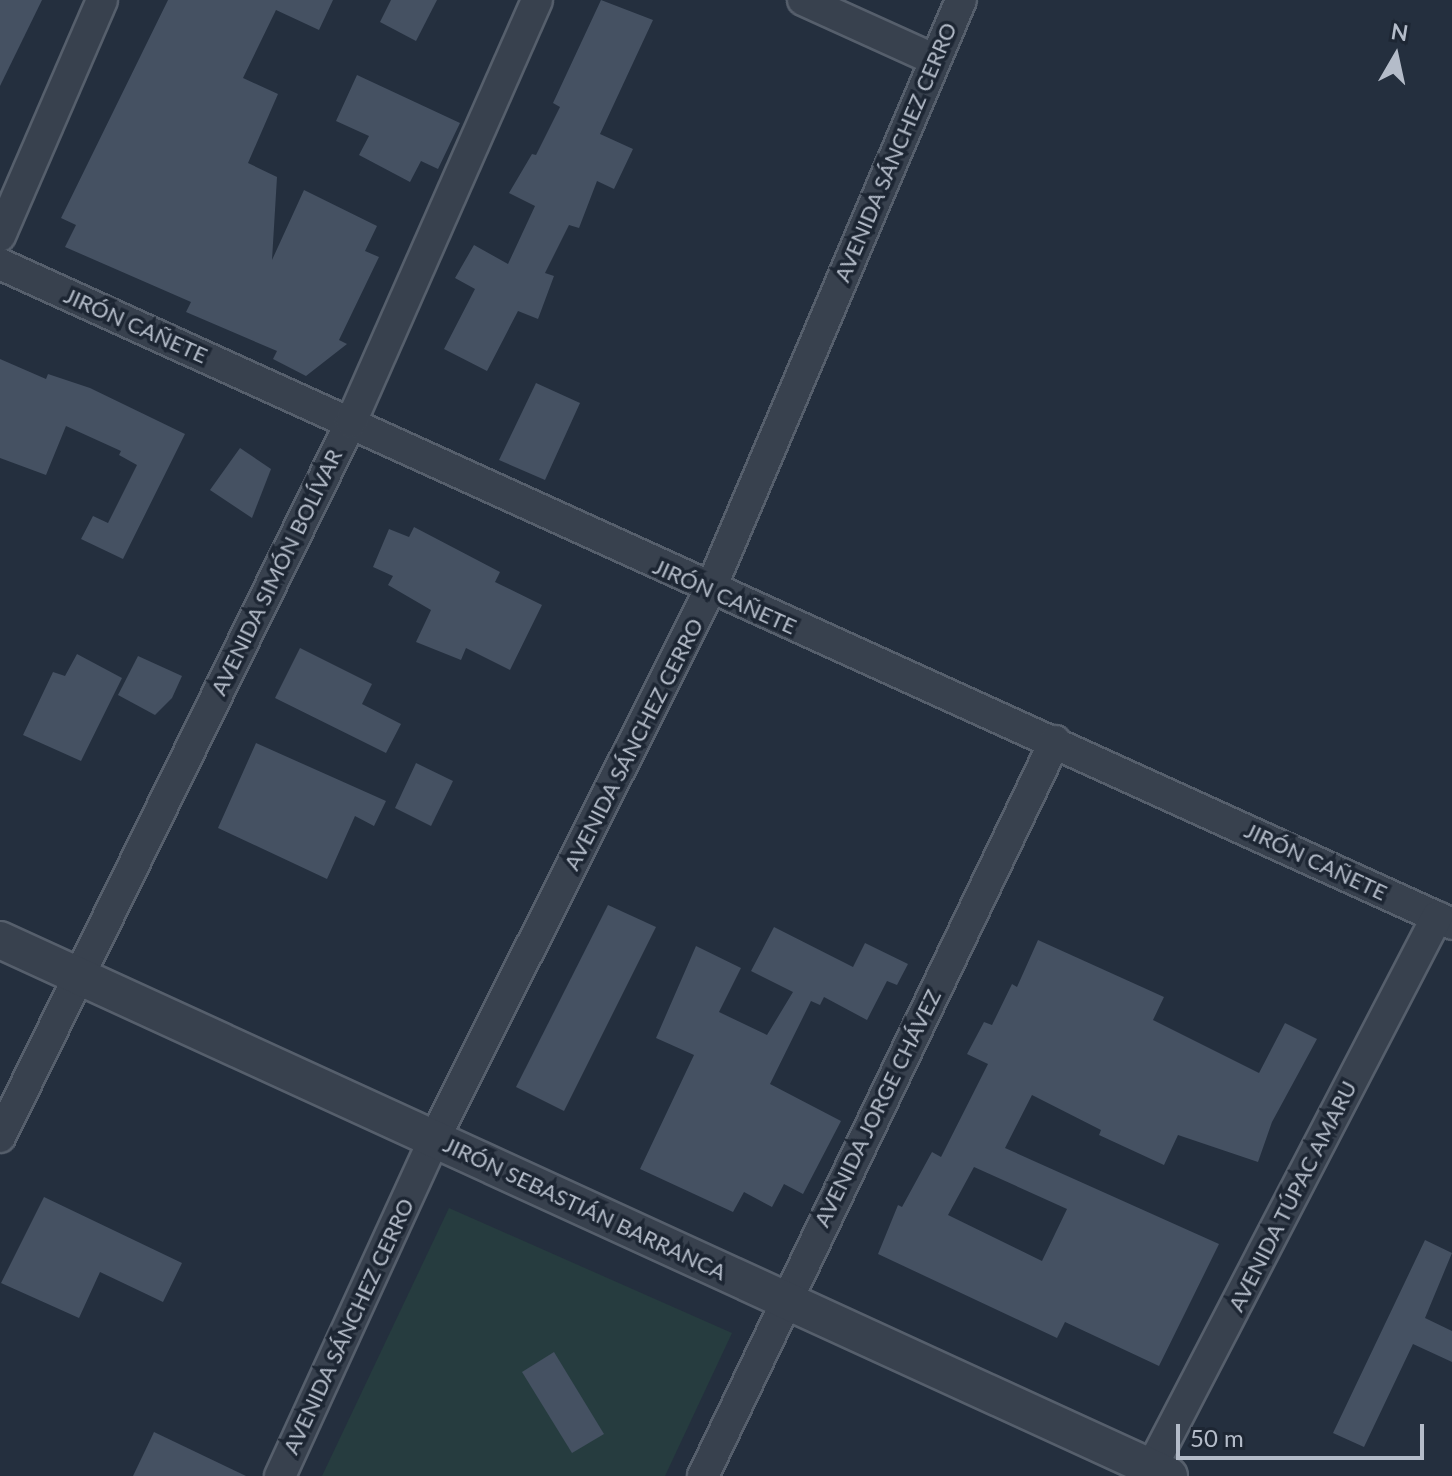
<!DOCTYPE html>
<html>
<head>
<meta charset="utf-8">
<style>
  body { margin:0 }
  #map { position:relative; width:1452px; height:1476px; overflow:hidden; background:#242f3e; font-family:Lato,sans-serif }
  div>[style] { position:absolute }
  .green>* { inset:0; background:#263c3f }
  .building>* { inset:0; background:#455162 }
  .roads { filter:drop-shadow(2px 0 #565f6c) drop-shadow(-2px 0 #565f6c) drop-shadow(0 2px #565f6c) drop-shadow(0 -2px #565f6c) }
  .minor>* { height:30px; margin:-15px; padding:0 15px; transform-origin:15px; border-radius:15px; background:#38414e }
  .tertiary>* { height:36px; margin:-18px; padding:0 18px; transform-origin:18px; border-radius:18px; background:#38414e }
  span { translate:-50% -50%; white-space:nowrap; text-align:center; line-height:1.15; -webkit-text-stroke:7px #1d2633; paint-order:stroke }
  .street-label { font-size:22px; color:#b4bcc9 }
  .north { position:absolute; left:1356px; top:16px; width:80px; height:80px; -webkit-text-stroke:6px #1d2633; paint-order:stroke; rotate:9deg; font-size:22px; font-weight:700; line-height:32px; text-align:center; color:#b4bcc9 }
  .north::after { content:''; display:block; margin:auto; width:28px; height:36px; background:#b4bcc9; clip-path:polygon(50% 0,100% 100%,50% 72%,0 100%) }
  .scale { position:absolute; left:1176px; top:1424px; width:248px; height:36px; box-sizing:border-box; border:4px solid #b4bcc9; border-top:0; padding-left:10px; font-size:24px; line-height:28px; white-space:nowrap; color:#b4bcc9; -webkit-text-stroke:6px #1d2633; paint-order:stroke }
</style>
</head>
<body>
<div id="map">
  <div class="green">
    <div style="clip-path:polygon(449px 1208px,732px 1333px,665px 1476px,322px 1476px)"></div>
  </div>
  <div class="building">
    <div style="clip-path:polygon(0 0,42px 0,0 86px)"></div>
    <div style="clip-path:polygon(168px 0,333px 0,319px 30px,276px 10px,243px 78px,278px 94px,248px 163px,277px 177px,272px 260px,304px 190px,377px 226px,365px 251px,379px 257px,339px 340px,347px 344px,306px 376px,273px 359px,277px 351px,186px 312px,191px 302px,65px 247px,76px 225px,61px 218px)"></div>
    <div style="clip-path:polygon(391px 0,437px 0,416px 41px,380px 22px)"></div>
    <div style="clip-path:polygon(601px 0,653px 20px,600px 134px,633px 149px,614px 189px,597px 181px,579px 228px,569px 225px,545px 273px,554px 276px,538px 319px,518px 311px,487px 371px,444px 349px,475px 289px,455px 278px,474px 245px,508px 264px,535px 206px,509px 193px,532px 154px,536px 155px,560px 107px,553px 103px)"></div>
    <div style="clip-path:polygon(357px 75px,460px 123px,438px 169px,421px 161px,410px 182px,359px 155px,369px 136px,336px 121px)"></div>
    <div style="clip-path:polygon(0 359px,46px 379px,48px 374px,90px 388px,185px 434px,123px 559px,81px 539px,93px 516px,108px 523px,137px 465px,119px 455px,121px 451px,66px 426px,46px 475px,0 458px)"></div>
    <div style="clip-path:polygon(536px 383px,580px 403px,545px 480px,499px 460px)"></div>
    <div style="clip-path:polygon(240px 448px,271px 469px,252px 518px,210px 490px)"></div>
    <div style="clip-path:polygon(414px 527px,500px 572px,495px 582px,542px 605px,510px 670px,466px 648px,461px 660px,416px 642px,431px 610px,388px 585px,393px 576px,373px 567px,389px 529px,409px 537px)"></div>
    <div style="clip-path:polygon(300px 648px,372px 684px,362px 704px,401px 724px,386px 753px,275px 698px)"></div>
    <div style="clip-path:polygon(77px 654px,122px 678px,81px 761px,23px 735px,53px 672px,65px 676px)"></div>
    <div style="clip-path:polygon(138px 656px,182px 676px,172px 698px,155px 715px,118px 695px)"></div>
    <div style="clip-path:polygon(256px 743px,386px 801px,374px 826px,355px 816px,327px 879px,218px 828px)"></div>
    <div style="clip-path:polygon(416px 763px,453px 781px,431px 826px,395px 808px)"></div>
    <div style="clip-path:polygon(608px 905px,656px 927px,564px 1111px,516px 1087px)"></div>
    <div style="clip-path:polygon(774px 927px,853px 967px,865px 943px,908px 964px,897px 985px,887px 981px,867px 1020px,824px 997px,820px 1005px,811px 1001px,770px 1084px,841px 1121px,803px 1194px,784px 1184px,772px 1207px,744px 1192px,733px 1212px,640px 1169px,694px 1055px,656px 1038px,696px 946px,741px 968px,719px 1012px,767px 1035px,793px 992px,751px 971px)"></div>
    <div style="clip-path:polygon(evenodd,1038px 940px,1164px 997px,1153px 1020px,1259px 1073px,1285px 1023px,1317px 1039px,1272px 1122px,1258px 1162px,1178px 1135px,1164px 1165px,1099px 1135px,1101px 1130px,1032px 1095px,1005px 1148px,1219px 1244px,1159px 1366px,1065px 1322px,1057px 1338px,878px 1254px,898px 1205px,902px 1207px,932px 1152px,941px 1157px,988px 1064px,967px 1054px,984px 1022px,992px 1025px,1012px 984px,1017px 987px,1038px 940px,974px 1167px,1067px 1209px,1042px 1261px,948px 1215px,974px 1167px)"></div>
    <div style="clip-path:polygon(44px 1197px,182px 1263px,163px 1302px,100px 1272px,79px 1318px,1px 1283px)"></div>
    <div style="clip-path:polygon(1425px 1240px,1452px 1253px,1425px 1318px,1452px 1331px,1452px 1362px,1413px 1344px,1364px 1447px,1333px 1433px)"></div>
    <div style="clip-path:polygon(554px 1352px,604px 1434px,572px 1453px,522px 1372px)"></div>
    <div style="clip-path:polygon(154px 1432px,246px 1476px,133px 1476px)"></div>
  </div>
  <div class="roads">
    <div class="minor">
      <div style="left:803px;top:0;width:143px;rotate:24.4deg"></div>
      <div style="left:0;top:236px;width:257px;rotate:-66.6deg"></div>
      <div style="left:0;top:264px;width:1595px;rotate:24.44deg"></div>
      <div style="left:0;top:1137px;width:797px;rotate:-63.85deg"></div>
      <div style="left:351px;top:422px;width:461px;rotate:-66.2deg"></div>
      <div style="left:280px;top:1476px;width:371px;rotate:-65.4deg"></div>
      <div style="left:434px;top:1139px;width:614px;rotate:-63.31deg"></div>
      <div style="left:710px;top:590px;width:641px;rotate:-66.95deg"></div>
      <div style="left:703px;top:1476px;width:815px;rotate:-64.41deg"></div>
      <div style="left:1147px;top:1476px;width:630px;rotate:-62.58deg"></div>
    </div>
    <div class="tertiary">
      <div style="left:0;top:940px;width:1286px;rotate:24.63deg"></div>
    </div>
  </div>
  <div class="street-label">
    <span style="left:895px;top:152px;rotate:-67deg">AVENIDA SÁNCHEZ CERRO</span>
    <span style="left:136px;top:325px;rotate:24deg">JIRÓN CAÑETE</span>
    <span style="left:276px;top:572px;rotate:-64deg">AVENIDA SIMÓN BOLÍVAR</span>
    <span style="left:725px;top:596px;rotate:24deg">JIRÓN CAÑETE</span>
    <span style="left:633px;top:744px;rotate:-63deg">AVENIDA SÁNCHEZ CERRO</span>
    <span style="left:1316px;top:861px;rotate:25deg">JIRÓN CAÑETE</span>
    <span style="left:877px;top:1108px;rotate:-64deg">AVENIDA JORGE CHÁVEZ</span>
    <span style="left:1292px;top:1196px;rotate:-63deg">AVENIDA TÚPAC AMARU</span>
    <span style="left:585px;top:1208px;rotate:25deg">JIRÓN SEBASTIÁN BARRANCA</span>
    <span style="left:348px;top:1326px;rotate:-65deg">AVENIDA SÁNCHEZ CERRO</span>
  </div>
  <div class="north">N</div>
  <div class="scale">50 m</div>
</div>
</body>
</html>
